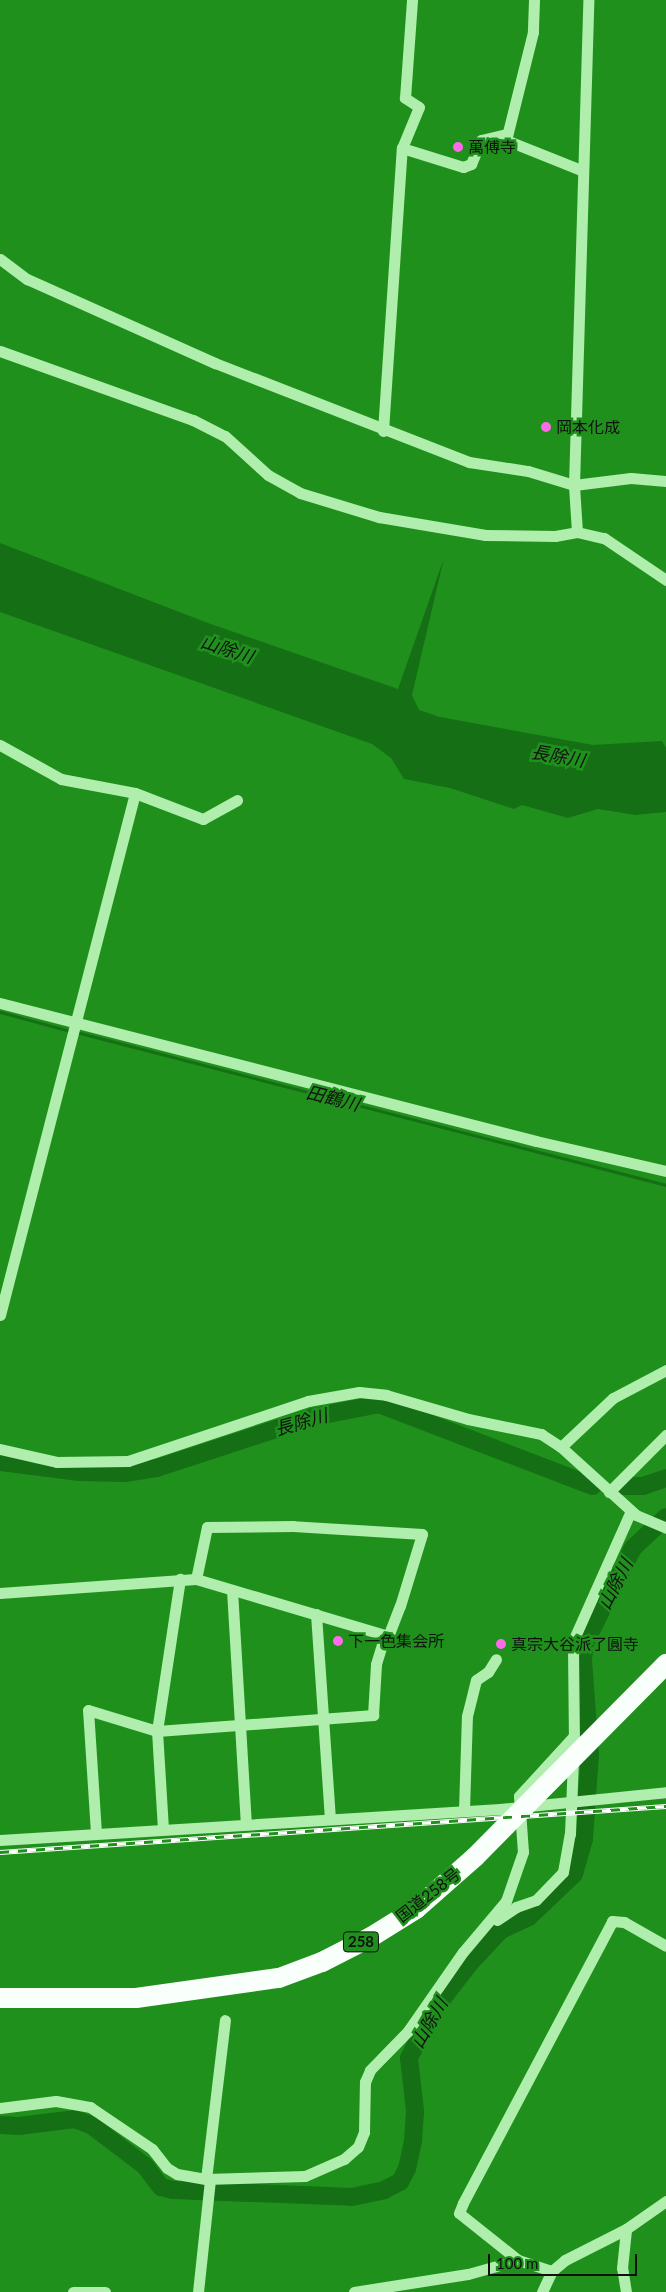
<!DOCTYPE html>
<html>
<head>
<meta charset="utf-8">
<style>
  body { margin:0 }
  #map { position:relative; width:666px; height:2292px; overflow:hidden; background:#20901d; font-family:Lato,"Noto Sans JP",sans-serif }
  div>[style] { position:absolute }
  .water>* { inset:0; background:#156f14 }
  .stream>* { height:3px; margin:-1.5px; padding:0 1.5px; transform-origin:1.5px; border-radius:1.5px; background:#156f14 }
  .river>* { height:18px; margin:-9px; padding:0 9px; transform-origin:9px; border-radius:9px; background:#156f14 }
  .minor>* { height:11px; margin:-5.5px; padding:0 5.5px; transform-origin:5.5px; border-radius:5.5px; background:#afeeac }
  .trunk>* { height:20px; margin:-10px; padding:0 10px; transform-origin:10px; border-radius:10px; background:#f9fffa }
  .rail>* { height:5px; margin-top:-2.5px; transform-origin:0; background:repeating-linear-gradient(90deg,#20901d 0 9px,#fff 0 18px); box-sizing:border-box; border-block:1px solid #fff }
  .dots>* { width:14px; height:14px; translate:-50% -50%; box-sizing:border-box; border:2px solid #20901d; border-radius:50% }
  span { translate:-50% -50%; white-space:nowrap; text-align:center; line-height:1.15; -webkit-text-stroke:5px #20901d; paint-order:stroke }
  .shield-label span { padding:1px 4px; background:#20901d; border:1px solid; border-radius:4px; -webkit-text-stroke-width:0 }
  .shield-label { font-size:15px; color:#111; font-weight:700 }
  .poi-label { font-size:16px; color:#111 }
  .left { translate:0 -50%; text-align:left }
  .street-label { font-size:16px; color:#111 }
  .water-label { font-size:18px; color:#111; font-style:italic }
  .scale { position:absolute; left:488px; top:2254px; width:149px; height:22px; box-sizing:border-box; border:2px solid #111; border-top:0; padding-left:6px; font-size:15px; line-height:18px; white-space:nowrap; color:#111; -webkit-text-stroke:4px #20901d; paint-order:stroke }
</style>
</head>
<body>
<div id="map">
  <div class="water">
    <div style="clip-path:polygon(0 543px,208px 623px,398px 689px,444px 558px,412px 695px,419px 710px,440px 717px,593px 745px,662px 741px,666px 748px,666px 812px,635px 815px,598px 809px,568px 818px,522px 805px,514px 809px,450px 788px,404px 779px,391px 758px,372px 744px,0 612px)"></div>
  </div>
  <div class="stream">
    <div style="left:0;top:1012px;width:73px;rotate:15.2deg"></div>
    <div style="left:76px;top:1032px;width:610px;rotate:14.54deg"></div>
  </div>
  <div class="river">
    <div style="left:0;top:1462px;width:80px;rotate:7.2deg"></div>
    <div style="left:79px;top:1472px;width:46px;rotate:1.2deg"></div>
    <div style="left:125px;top:1473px;width:32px;rotate:-9deg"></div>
    <div style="left:157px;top:1468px;width:164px;rotate:-18.1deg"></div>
    <div style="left:313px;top:1417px;width:67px;rotate:-11.1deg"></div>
    <div style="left:379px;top:1404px;width:229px;rotate:21deg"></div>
    <div style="left:622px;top:1486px;width:21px"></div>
    <div style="left:643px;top:1486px;width:24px;rotate:-19deg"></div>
    <div style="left:0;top:2125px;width:19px;rotate:3deg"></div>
    <div style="left:19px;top:2126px;width:56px;rotate:-7.1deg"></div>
    <div style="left:75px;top:2119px;width:17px;rotate:21deg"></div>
    <div style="left:91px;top:2125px;width:68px;rotate:37.2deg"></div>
    <div style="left:145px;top:2166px;width:26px;rotate:53deg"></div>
    <div style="left:161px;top:2187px;width:12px;rotate:14deg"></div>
    <div style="left:173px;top:2190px;width:179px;rotate:2.2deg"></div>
    <div style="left:352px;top:2197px;width:33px;rotate:-12deg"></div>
    <div style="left:384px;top:2190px;width:18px;rotate:-27deg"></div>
    <div style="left:400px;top:2182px;width:15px;rotate:-62deg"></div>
    <div style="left:407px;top:2169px;width:29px;rotate:-78deg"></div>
    <div style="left:413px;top:2141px;width:30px;rotate:-86deg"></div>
    <div style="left:415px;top:2111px;width:53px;rotate:-96.5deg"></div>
    <div style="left:409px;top:2058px;width:53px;rotate:-62.9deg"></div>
    <div style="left:433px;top:2011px;width:61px;rotate:-52.4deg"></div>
    <div style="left:470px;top:1963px;width:45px;rotate:-46.8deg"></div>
    <div style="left:501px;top:1930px;width:31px;rotate:-25deg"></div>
    <div style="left:529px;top:1917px;width:62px;rotate:-43.7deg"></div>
    <div style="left:574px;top:1874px;width:37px;rotate:-74deg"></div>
    <div style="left:584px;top:1838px;width:83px;rotate:-85.9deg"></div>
    <div style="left:590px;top:1755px;width:96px;rotate:-94.2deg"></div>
    <div style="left:583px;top:1659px;width:16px;rotate:-83deg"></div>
    <div style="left:585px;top:1643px;width:106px;rotate:-63.2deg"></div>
    <div style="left:633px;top:1548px;width:45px;rotate:-43.2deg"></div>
  </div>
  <div class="minor">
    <div style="left:534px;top:0;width:32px;rotate:92deg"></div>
    <div style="left:533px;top:32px;width:111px;rotate:104deg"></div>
    <div style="left:506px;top:140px;width:81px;rotate:21.8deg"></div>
    <div style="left:402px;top:148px;width:64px;rotate:17.3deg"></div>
    <div style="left:463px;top:167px;width:9px;rotate:-21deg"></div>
    <div style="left:471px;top:164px;width:26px;rotate:-67deg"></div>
    <div style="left:481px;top:140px;width:27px;rotate:-13deg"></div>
    <div style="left:0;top:259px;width:34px;rotate:37deg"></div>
    <div style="left:27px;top:279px;width:206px;rotate:24.1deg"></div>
    <div style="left:215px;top:363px;width:273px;rotate:21.3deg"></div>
    <div style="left:469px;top:462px;width:60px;rotate:8.7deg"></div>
    <div style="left:528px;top:471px;width:48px;rotate:16.9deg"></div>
    <div style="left:574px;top:485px;width:57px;rotate:-7deg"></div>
    <div style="left:631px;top:478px;width:35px;rotate:5deg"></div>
    <div style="left:0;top:351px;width:205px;rotate:19.7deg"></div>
    <div style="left:193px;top:420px;width:36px;rotate:27deg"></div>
    <div style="left:225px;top:436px;width:58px;rotate:42.2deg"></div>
    <div style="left:268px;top:475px;width:37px;rotate:29deg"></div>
    <div style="left:300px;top:493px;width:83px;rotate:16.9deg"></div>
    <div style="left:379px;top:517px;width:108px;rotate:9.6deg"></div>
    <div style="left:485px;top:535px;width:70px;rotate:0.8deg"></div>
    <div style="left:555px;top:536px;width:22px;rotate:-10deg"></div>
    <div style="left:577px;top:532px;width:28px;rotate:13deg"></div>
    <div style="left:604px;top:538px;width:75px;rotate:34.1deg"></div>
    <div style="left:383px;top:431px;width:284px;rotate:-86.2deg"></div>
    <div style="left:402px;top:148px;width:44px;rotate:-67.5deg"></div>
    <div style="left:419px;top:107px;width:17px;rotate:-147deg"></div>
    <div style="left:405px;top:98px;width:98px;rotate:-85.9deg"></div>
    <div style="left:577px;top:532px;width:47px;rotate:-93.7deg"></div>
    <div style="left:574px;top:485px;width:485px;rotate:-88.3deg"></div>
    <div style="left:0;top:745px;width:70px;rotate:29.1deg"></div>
    <div style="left:61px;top:779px;width:75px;rotate:10.7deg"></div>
    <div style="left:135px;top:793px;width:73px;rotate:20.9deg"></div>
    <div style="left:203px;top:819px;width:39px;rotate:-29deg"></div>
    <div style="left:0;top:1003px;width:553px;rotate:14.44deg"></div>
    <div style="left:536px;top:1141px;width:133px;rotate:13deg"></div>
    <div style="left:0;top:1315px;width:539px;rotate:-75.5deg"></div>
    <div style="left:561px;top:1447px;width:71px;rotate:-43.3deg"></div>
    <div style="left:613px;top:1398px;width:60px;rotate:-27.8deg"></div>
    <div style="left:0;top:1449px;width:58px;rotate:12.8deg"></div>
    <div style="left:57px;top:1462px;width:71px;rotate:-0.8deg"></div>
    <div style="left:128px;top:1461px;width:190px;rotate:-18.4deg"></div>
    <div style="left:308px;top:1401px;width:52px;rotate:-10deg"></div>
    <div style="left:359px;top:1392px;width:27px;rotate:6deg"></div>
    <div style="left:386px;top:1395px;width:85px;rotate:16.3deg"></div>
    <div style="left:468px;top:1419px;width:75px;rotate:11.6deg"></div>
    <div style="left:541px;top:1434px;width:24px;rotate:33deg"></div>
    <div style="left:561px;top:1447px;width:101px;rotate:42.2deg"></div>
    <div style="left:636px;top:1515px;width:33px;rotate:23deg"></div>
    <div style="left:609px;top:1492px;width:81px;rotate:-45deg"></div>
    <div style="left:232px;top:1590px;width:233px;rotate:86.6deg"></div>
    <div style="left:0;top:1593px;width:196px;rotate:-4.1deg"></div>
    <div style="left:196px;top:1579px;width:197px;rotate:16.5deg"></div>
    <div style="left:385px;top:1635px;width:4px;rotate:-14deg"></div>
    <div style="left:389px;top:1634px;width:30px;rotate:-69deg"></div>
    <div style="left:400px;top:1606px;width:75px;rotate:-73deg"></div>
    <div style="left:422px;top:1534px;width:129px;rotate:-176.5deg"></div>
    <div style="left:293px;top:1526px;width:86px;rotate:179.3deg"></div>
    <div style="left:207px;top:1527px;width:53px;rotate:101.9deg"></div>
    <div style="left:316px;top:1614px;width:204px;rotate:86.1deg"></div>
    <div style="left:574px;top:1744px;width:103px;rotate:-90.6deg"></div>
    <div style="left:573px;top:1641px;width:142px;rotate:-66deg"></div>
    <div style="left:464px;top:1810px;width:94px;rotate:-88.2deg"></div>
    <div style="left:467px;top:1716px;width:37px;rotate:-76deg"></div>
    <div style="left:476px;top:1680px;width:14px;rotate:-34deg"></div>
    <div style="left:488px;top:1672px;width:15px;rotate:-58deg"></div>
    <div style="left:163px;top:1829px;width:98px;rotate:-93.5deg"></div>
    <div style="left:157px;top:1731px;width:154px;rotate:-81.4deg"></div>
    <div style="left:96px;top:1833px;width:123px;rotate:-93.7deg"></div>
    <div style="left:88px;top:1710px;width:72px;rotate:16.9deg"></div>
    <div style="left:157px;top:1731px;width:217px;rotate:-4.2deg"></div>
    <div style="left:373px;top:1715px;width:51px;rotate:-86.6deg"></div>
    <div style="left:376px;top:1664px;width:30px;rotate:-73deg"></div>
    <div style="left:0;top:1840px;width:501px;rotate:-3.55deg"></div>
    <div style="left:500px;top:1809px;width:167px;rotate:-5.8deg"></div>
    <div style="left:497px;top:1920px;width:23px;rotate:-34deg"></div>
    <div style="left:516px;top:1907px;width:21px;rotate:-19deg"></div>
    <div style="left:536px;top:1900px;width:39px;rotate:-46deg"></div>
    <div style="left:563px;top:1872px;width:39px;rotate:-80deg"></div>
    <div style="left:570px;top:1834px;width:74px;rotate:-87.7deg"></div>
    <div style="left:0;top:2108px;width:56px;rotate:-7.1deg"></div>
    <div style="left:56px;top:2101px;width:35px;rotate:10deg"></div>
    <div style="left:90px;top:2107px;width:75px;rotate:34.1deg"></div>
    <div style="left:152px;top:2149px;width:24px;rotate:52deg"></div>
    <div style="left:167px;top:2168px;width:12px;rotate:31deg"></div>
    <div style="left:177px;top:2174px;width:29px;rotate:10deg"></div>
    <div style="left:206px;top:2179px;width:99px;rotate:-1.7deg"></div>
    <div style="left:305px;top:2176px;width:43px;rotate:-23.6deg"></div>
    <div style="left:344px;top:2159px;width:18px;rotate:-41deg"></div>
    <div style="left:358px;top:2147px;width:16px;rotate:-68deg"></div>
    <div style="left:364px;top:2132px;width:50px;rotate:-88.9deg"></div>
    <div style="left:365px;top:2082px;width:13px;rotate:-67deg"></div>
    <div style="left:370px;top:2070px;width:54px;rotate:-45.7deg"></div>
    <div style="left:408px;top:2031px;width:96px;rotate:-55.2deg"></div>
    <div style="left:463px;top:1952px;width:67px;rotate:-49.9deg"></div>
    <div style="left:506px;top:1901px;width:52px;rotate:-70.9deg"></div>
    <div style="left:523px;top:1852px;width:56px;rotate:-94.1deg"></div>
    <div style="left:519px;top:1796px;width:81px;rotate:-47.5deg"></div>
    <div style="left:206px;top:2179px;width:160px;rotate:-83.2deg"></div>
    <div style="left:518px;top:2260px;width:75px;rotate:-141.5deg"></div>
    <div style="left:459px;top:2213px;width:11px;rotate:-68deg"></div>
    <div style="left:463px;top:2203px;width:319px;rotate:-62.1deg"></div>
    <div style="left:612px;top:1921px;width:12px;rotate:5deg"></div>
    <div style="left:624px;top:1922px;width:48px;rotate:29.7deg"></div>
    <div style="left:73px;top:2292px;width:32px"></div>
    <div style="left:198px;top:2292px;width:114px;rotate:-83.9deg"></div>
    <div style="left:354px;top:2292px;width:115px;rotate:-9deg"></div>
    <div style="left:468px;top:2274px;width:52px;rotate:-15.6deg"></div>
    <div style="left:518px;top:2260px;width:36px;rotate:18deg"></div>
    <div style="left:542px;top:2292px;width:23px;rotate:-65deg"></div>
    <div style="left:552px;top:2271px;width:17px;rotate:-40deg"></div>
    <div style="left:565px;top:2260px;width:68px;rotate:-26.9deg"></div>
    <div style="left:626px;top:2229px;width:49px;rotate:-35deg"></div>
    <div style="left:626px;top:2292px;width:24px;rotate:-99deg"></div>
    <div style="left:622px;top:2268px;width:39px;rotate:-84deg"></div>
  </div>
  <div class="trunk">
    <div style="left:0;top:1998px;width:136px"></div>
    <div style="left:136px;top:1998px;width:144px;rotate:-8deg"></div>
    <div style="left:279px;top:1978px;width:46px;rotate:-20.4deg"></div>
    <div style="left:322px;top:1962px;width:55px;rotate:-27deg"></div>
    <div style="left:371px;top:1937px;width:53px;rotate:-31.9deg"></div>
    <div style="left:416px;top:1909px;width:79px;rotate:-41.4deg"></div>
    <div style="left:475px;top:1857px;width:272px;rotate:-45.3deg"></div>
  </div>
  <div class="rail">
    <div style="left:0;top:1852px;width:668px;rotate:-3.95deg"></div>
  </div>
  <div class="dots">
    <div style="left:458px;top:147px;background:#fd6beb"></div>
    <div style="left:546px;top:427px;background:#fd6beb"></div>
    <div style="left:338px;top:1641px;background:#fd6beb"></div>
    <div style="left:501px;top:1644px;background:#fd6beb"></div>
  </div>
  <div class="shield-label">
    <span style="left:361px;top:1942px">258</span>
  </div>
  <div class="poi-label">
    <span class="left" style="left:468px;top:147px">萬傅寺</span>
    <span class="left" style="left:556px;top:427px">岡本化成</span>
    <span class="left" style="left:348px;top:1641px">下一色集会所</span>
    <span class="left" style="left:511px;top:1644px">真宗大谷派了圓寺</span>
  </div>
  <div class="street-label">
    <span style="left:428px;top:1895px;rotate:-38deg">国道258号</span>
  </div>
  <div class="water-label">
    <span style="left:227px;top:649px;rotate:18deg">山除川</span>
    <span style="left:558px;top:756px;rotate:10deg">長除川</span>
    <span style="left:333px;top:1098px;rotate:14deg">田鶴川</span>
    <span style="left:301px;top:1422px;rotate:-16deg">長除川</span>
    <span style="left:615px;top:1584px;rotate:-63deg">山除川</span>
    <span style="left:429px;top:2023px;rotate:-60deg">山除川</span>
  </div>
  <div class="scale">100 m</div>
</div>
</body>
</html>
